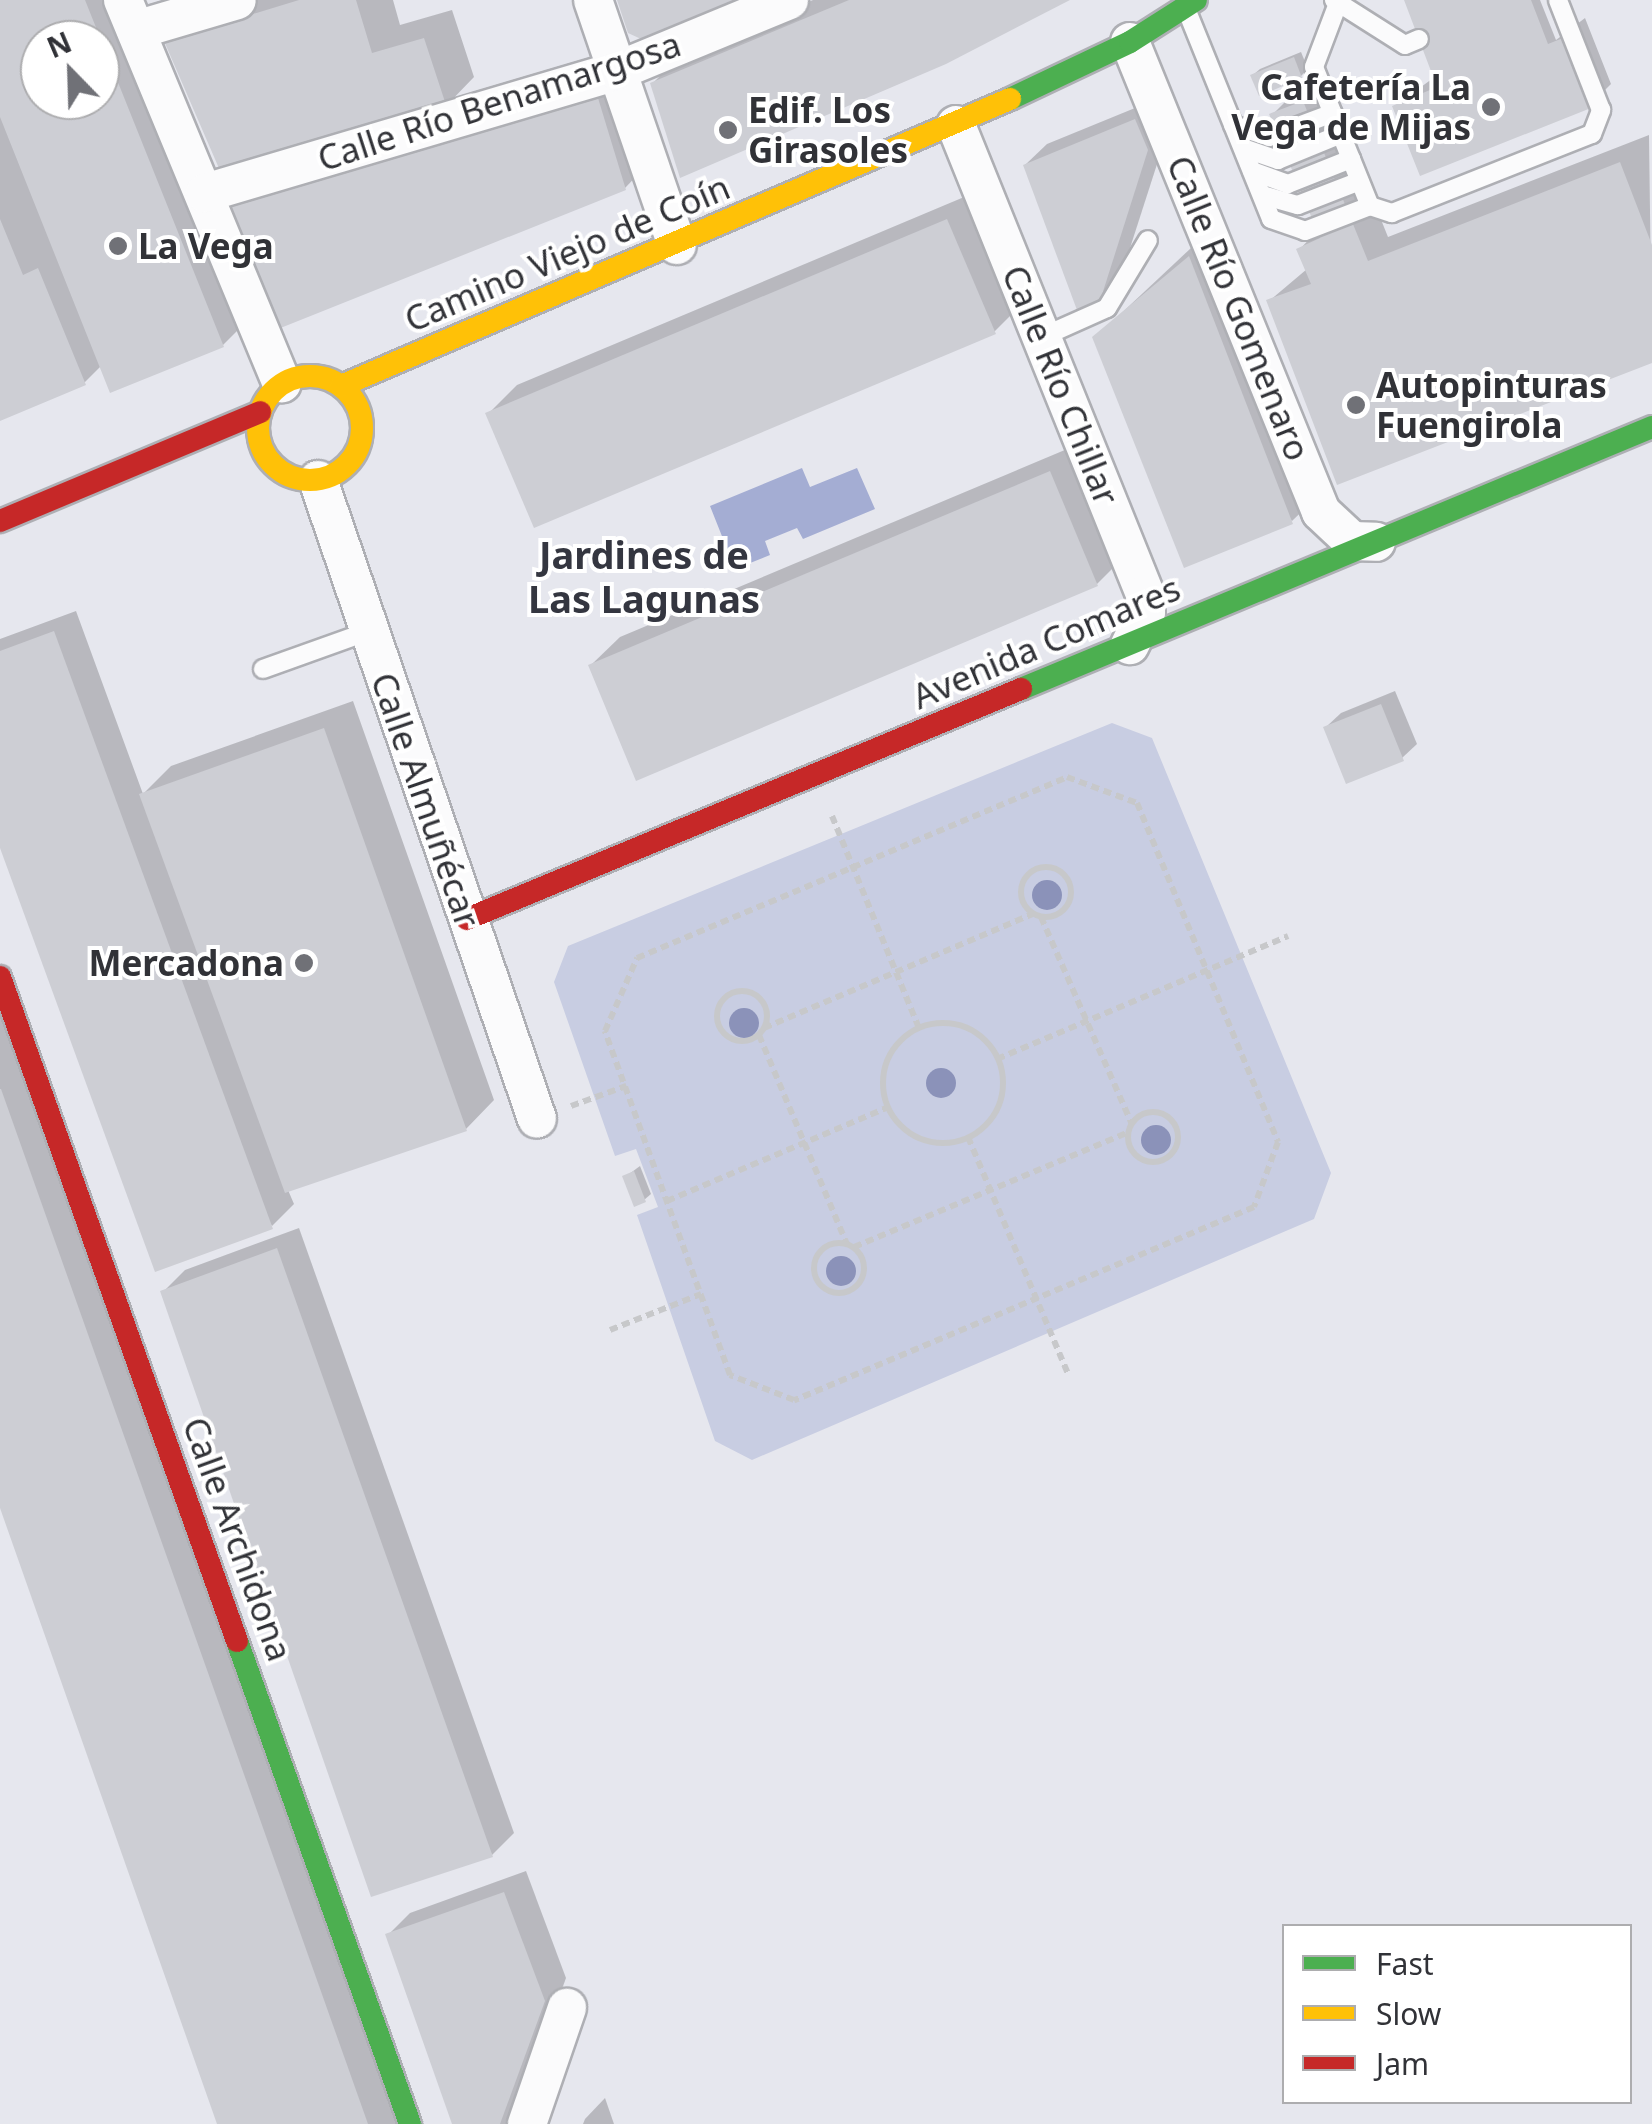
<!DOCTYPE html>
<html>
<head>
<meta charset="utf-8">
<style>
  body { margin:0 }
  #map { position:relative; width:1652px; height:2124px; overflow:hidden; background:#e6e7ee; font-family:"Noto Sans",sans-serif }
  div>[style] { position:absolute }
  .green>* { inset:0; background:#c8cde2 }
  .water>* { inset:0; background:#a4add3 }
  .shadow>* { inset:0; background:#0003 }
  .building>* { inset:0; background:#cdced4 }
  .path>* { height:6px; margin-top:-3px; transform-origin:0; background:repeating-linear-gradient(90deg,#c7c8ca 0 8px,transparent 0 13px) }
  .path>.ring { margin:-3px; padding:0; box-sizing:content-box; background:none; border:6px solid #c7c8ca; border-radius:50% }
  .roads { filter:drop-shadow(2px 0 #aeafb4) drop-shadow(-2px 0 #aeafb4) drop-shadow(0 2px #aeafb4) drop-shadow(0 -2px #aeafb4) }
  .lane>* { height:18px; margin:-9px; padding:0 9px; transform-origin:9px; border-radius:9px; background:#fbfbfc }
  .street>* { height:38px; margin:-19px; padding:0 19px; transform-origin:19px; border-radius:19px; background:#fbfbfc }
  .fast>* { height:22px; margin:-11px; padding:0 11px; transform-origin:11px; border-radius:11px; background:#4caf50 }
  .slow>* { height:22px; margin:-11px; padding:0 11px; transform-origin:11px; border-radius:11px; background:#ffc107 }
  .slow>.ring { margin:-11px; padding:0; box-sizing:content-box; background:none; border:22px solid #ffc107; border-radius:50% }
  .jam>* { height:22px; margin:-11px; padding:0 11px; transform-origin:11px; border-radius:11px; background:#c62828 }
  .trees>* { width:30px; height:30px; margin:-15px; border-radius:50%; background:#8b92b9 }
  .dots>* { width:28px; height:28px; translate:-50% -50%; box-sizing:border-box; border:5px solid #fff; border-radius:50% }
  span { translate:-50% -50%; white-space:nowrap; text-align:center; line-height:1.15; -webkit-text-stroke:8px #fff; paint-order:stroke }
  .poi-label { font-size:35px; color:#313237; font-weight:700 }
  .right { translate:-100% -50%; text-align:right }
  .left { translate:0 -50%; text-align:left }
  .street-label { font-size:35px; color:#313237 }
  .neighbourhood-label { font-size:38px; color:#343640; font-weight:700 }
  .legend { position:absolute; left:1282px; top:1924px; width:350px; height:180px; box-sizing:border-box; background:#fff; border:2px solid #adadaf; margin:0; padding:12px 18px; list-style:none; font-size:30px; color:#313237 }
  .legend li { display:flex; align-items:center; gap:20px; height:50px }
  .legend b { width:50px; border:2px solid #adadaf }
  .north { position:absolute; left:20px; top:20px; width:100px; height:100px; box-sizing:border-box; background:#fff; border:2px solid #adadaf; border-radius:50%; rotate:337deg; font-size:28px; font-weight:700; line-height:40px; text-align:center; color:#313237 }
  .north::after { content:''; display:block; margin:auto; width:35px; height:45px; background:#707177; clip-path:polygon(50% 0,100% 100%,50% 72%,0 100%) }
</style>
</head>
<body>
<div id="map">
  <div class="green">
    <div style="clip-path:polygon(1112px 723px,1152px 738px,1331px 1173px,1314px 1219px,752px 1460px,715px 1441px,637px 1215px,658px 1207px,636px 1149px,615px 1156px,554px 982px,568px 946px)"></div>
  </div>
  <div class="water">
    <div style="clip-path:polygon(802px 468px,810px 487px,857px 468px,875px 509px,803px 539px,797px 528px,765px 541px,770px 555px,735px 569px,710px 506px)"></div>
  </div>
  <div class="shadow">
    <div style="clip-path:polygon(evenodd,0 0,125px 0,252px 316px,223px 345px,102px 365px,84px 383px,0 418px,0 0,40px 40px,100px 40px,100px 100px,40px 100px,40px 40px)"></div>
    <div style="clip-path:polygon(238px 0,393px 0,400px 25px,452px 10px,474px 77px,446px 106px,222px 170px)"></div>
    <div style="clip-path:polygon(813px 0,1065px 0,653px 83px,682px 54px)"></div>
    <div style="clip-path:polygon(1406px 0,1540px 0,1556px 40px,1585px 18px,1611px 84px,1589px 106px,1395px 106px,1436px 76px)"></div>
    <div style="clip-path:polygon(1301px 52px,1308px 69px,1301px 76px,1260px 92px,1253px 75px,1260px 69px)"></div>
    <div style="clip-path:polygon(620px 78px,647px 165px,625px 188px,230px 206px)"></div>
    <div style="clip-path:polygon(1325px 80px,1388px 237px,1649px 135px,1652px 361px,1269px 301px,1307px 269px,1299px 250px,1319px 229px,1272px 115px,1294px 93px)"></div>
    <div style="clip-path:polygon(1157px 99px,1169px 127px,1121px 276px,1099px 298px,1025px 165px,1047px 144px)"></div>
    <div style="clip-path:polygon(976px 192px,1023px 303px,994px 332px,488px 414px,517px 385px)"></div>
    <div style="clip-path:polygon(1207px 233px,1321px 493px,1292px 521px,1095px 338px)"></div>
    <div style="clip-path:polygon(1079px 444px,1126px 555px,1097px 584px,591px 665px,620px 637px)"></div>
    <div style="clip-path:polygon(76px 611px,143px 794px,171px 766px,353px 701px,494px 1100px,466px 1129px,288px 1190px,294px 1204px,272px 1226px,0 841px,0 639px)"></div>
    <div style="clip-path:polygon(1395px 691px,1417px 744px,1402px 758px,1326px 727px,1341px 713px)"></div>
    <div style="clip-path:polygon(0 1005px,397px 2124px,220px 2124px,0 1501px)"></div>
    <div style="clip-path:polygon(640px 1166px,651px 1194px,644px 1200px,625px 1177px)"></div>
    <div style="clip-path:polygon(299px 1228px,514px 1833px,492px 1855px,163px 1292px,185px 1270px)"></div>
    <div style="clip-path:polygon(526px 1871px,566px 1978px,513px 2124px,454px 2124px,388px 1935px,410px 1913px)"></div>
    <div style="clip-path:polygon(605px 2098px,614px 2124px,583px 2124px,585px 2119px)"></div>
  </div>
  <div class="building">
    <div style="clip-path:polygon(evenodd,0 0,85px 0,224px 347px,110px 393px,0 117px,0 0,40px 40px,100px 40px,100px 100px,40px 100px,40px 40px)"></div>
    <div style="clip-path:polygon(299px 0,356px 0,372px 53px,424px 38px,447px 108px,221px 173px,164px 41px)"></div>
    <div style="clip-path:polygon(617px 0,736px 0,641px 39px,628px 33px)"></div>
    <div style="clip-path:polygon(849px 0,1070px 0,946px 64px,680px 178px,650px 83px)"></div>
    <div style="clip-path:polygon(1404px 0,1531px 0,1548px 44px,1563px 38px,1591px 108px,1420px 176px,1392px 106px,1437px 87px)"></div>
    <div style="clip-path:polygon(1294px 57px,1302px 78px,1259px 96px,1250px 75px)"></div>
    <div style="clip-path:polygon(598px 98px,626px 190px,278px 329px,228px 205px)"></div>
    <div style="clip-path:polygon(1303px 101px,1368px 261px,1620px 162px,1652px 245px,1652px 363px,1337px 485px,1266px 300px,1311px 284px,1296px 249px,1320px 238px,1269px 114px)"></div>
    <div style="clip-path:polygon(1135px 119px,1148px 150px,1100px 301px,1077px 310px,1023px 165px)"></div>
    <div style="clip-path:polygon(0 219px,23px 275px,38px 268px,86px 385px,0 421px)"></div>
    <div style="clip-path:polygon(947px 219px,996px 334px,534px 528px,485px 413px)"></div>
    <div style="clip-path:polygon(1189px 256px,1293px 524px,1184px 568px,1092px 337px)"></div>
    <div style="clip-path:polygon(1050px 471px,1098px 586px,636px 781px,588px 665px)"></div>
    <div style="clip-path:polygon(54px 631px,273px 1229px,155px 1272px,0 848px,0 651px)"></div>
    <div style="clip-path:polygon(1381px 704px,1404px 761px,1346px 784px,1323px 727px)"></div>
    <div style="clip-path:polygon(324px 728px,467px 1131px,285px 1193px,139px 794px)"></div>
    <div style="clip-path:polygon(0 1089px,1px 1089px,368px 2124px,217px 2124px,0 1508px)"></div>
    <div style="clip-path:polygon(634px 1171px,646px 1202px,634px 1207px,622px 1176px)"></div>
    <div style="clip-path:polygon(277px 1248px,493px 1857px,371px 1897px,160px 1291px)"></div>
    <div style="clip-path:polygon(504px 1892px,545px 2001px,500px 2124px,452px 2124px,385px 1934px)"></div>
  </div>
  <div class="path">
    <div style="left:1067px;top:777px;width:75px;rotate:20.4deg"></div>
    <div style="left:1137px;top:803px;width:367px;rotate:67.4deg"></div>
    <div style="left:1278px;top:1142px;width:69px;rotate:110.3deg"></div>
    <div style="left:1254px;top:1207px;width:499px;rotate:157.2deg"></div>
    <div style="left:794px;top:1400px;width:69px;rotate:-158.7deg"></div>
    <div style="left:730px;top:1375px;width:366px;rotate:-110deg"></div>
    <div style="left:605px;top:1031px;width:80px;rotate:-66.3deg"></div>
    <div style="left:637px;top:958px;width:467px;rotate:-22.8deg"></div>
    <div style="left:832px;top:816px;width:229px;rotate:67.7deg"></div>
    <div class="ring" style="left:1021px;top:867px;width:44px;height:44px"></div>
    <div style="left:1041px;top:917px;width:226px;rotate:66.3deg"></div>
    <div class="ring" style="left:717px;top:991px;width:44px;height:44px"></div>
    <div class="ring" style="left:883px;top:1023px;width:114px;height:114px"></div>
    <div style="left:764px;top:1028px;width:292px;rotate:-23deg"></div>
    <div style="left:759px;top:1035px;width:227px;rotate:67.2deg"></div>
    <div style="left:997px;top:1059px;width:316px;rotate:-22.9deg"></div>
    <div style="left:571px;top:1106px;width:59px;rotate:-20deg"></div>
    <div class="ring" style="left:1128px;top:1112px;width:44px;height:44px"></div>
    <div style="left:968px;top:1137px;width:257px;rotate:67.1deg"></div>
    <div style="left:667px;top:1201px;width:240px;rotate:-23deg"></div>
    <div class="ring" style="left:814px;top:1243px;width:44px;height:44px"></div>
    <div style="left:854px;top:1247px;width:298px;rotate:-22.7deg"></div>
    <div style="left:610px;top:1330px;width:98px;rotate:-21.6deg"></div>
  </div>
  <div class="roads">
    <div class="lane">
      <div style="left:1334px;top:0;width:84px;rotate:32.4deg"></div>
      <div style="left:1405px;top:45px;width:15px;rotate:-23deg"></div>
      <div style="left:1337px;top:6px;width:65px;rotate:110.7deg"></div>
      <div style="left:1314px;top:67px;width:150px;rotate:68.1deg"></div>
      <div style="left:1370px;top:206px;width:23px;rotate:18deg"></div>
      <div style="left:1392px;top:213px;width:215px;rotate:-21.6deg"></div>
      <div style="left:1592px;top:134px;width:26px;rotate:-69deg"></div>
      <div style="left:1601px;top:110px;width:118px;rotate:-111.4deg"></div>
      <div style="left:1187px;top:11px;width:224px;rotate:68deg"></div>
      <div style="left:1271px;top:219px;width:36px;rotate:19deg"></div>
      <div style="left:1305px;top:231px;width:70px;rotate:-21deg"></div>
      <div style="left:1233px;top:125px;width:38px;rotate:18deg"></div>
      <div style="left:1269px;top:137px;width:68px;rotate:-20.6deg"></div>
      <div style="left:1243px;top:148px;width:37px;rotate:19deg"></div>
      <div style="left:1278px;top:160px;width:68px;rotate:-22.4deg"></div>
      <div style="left:1252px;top:171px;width:38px;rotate:20deg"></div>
      <div style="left:1288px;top:184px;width:68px;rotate:-21.6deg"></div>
      <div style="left:1262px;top:195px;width:37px;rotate:16deg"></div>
      <div style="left:1298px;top:205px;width:66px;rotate:-21.2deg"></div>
      <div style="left:1042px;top:337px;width:71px;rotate:-24deg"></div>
      <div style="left:1107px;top:308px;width:79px;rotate:-58.9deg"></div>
      <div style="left:263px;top:669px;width:113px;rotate:-19.7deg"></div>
    </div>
    <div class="street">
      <div style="left:123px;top:0;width:415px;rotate:67.5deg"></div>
      <div style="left:593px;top:0;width:259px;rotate:71.1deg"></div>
      <div style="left:136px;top:30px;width:105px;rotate:-16.5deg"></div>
      <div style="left:1130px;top:42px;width:507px;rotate:67.88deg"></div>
      <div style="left:1321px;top:512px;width:42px;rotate:43.1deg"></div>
      <div style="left:1352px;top:541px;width:24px;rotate:2deg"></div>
      <div style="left:956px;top:125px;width:506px;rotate:68.05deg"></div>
      <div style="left:1145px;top:594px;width:18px;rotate:87deg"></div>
      <div style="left:1146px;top:612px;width:37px;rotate:116deg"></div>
      <div style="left:205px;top:193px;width:430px;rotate:-16.5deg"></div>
      <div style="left:617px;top:71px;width:186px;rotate:-22.4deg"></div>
      <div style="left:318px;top:480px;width:675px;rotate:71.08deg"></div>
      <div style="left:527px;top:2124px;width:123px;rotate:-71deg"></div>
    </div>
    <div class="fast">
      <div style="left:1010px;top:99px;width:133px;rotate:-25.4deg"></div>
      <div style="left:1130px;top:42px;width:78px;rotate:-32.5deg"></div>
      <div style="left:1021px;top:689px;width:683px;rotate:-22.55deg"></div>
      <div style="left:237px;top:1641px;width:513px;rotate:70.29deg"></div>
    </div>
    <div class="slow">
      <div class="ring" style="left:258px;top:376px;width:82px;height:82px"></div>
      <div style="left:341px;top:386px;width:728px;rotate:-23.22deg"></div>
    </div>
    <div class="jam">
      <div style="left:0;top:521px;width:282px;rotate:-22.7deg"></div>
      <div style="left:467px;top:919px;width:600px;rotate:-22.55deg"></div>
      <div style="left:0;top:977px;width:705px;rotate:70.36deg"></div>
    </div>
  </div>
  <div class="trees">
    <div style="left:1047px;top:895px"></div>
    <div style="left:744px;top:1023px"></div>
    <div style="left:941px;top:1083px"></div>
    <div style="left:1156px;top:1140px"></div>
    <div style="left:841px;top:1271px"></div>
  </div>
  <div class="dots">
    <div style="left:1491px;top:107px;background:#707177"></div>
    <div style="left:728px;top:130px;background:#707177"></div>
    <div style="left:118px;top:246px;background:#707177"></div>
    <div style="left:1356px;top:405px;background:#707177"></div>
    <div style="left:304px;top:963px;background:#707177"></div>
  </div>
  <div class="poi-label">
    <span class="right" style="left:1471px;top:107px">Cafetería La<br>Vega de Mijas</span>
    <span class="left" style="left:748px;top:130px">Edif. Los<br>Girasoles</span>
    <span class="left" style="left:138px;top:246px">La Vega</span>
    <span class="left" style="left:1376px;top:405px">Autopinturas<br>Fuengirola</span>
    <span class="right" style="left:284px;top:963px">Mercadona</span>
  </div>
  <div class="street-label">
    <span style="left:499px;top:101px;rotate:-18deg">Calle Río Benamargosa</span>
    <span style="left:567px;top:253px;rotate:-23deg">Camino Viejo de Coín</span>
    <span style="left:1239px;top:308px;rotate:68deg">Calle Río Gomenaro</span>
    <span style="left:1061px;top:385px;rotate:68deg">Calle Río Chillar</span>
    <span style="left:1046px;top:642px;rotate:-23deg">Avenida Comares</span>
    <span style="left:426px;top:800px;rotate:71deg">Calle Almuñécar</span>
    <span style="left:238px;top:1539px;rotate:70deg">Calle Archidona</span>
  </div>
  <div class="neighbourhood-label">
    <span style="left:644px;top:577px">Jardines de<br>Las Lagunas</span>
  </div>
  <ul class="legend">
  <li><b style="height:12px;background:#4caf50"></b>Fast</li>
  <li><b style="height:12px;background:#ffc107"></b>Slow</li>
  <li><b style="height:12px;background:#c62828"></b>Jam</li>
  </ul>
  <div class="north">N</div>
</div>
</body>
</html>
